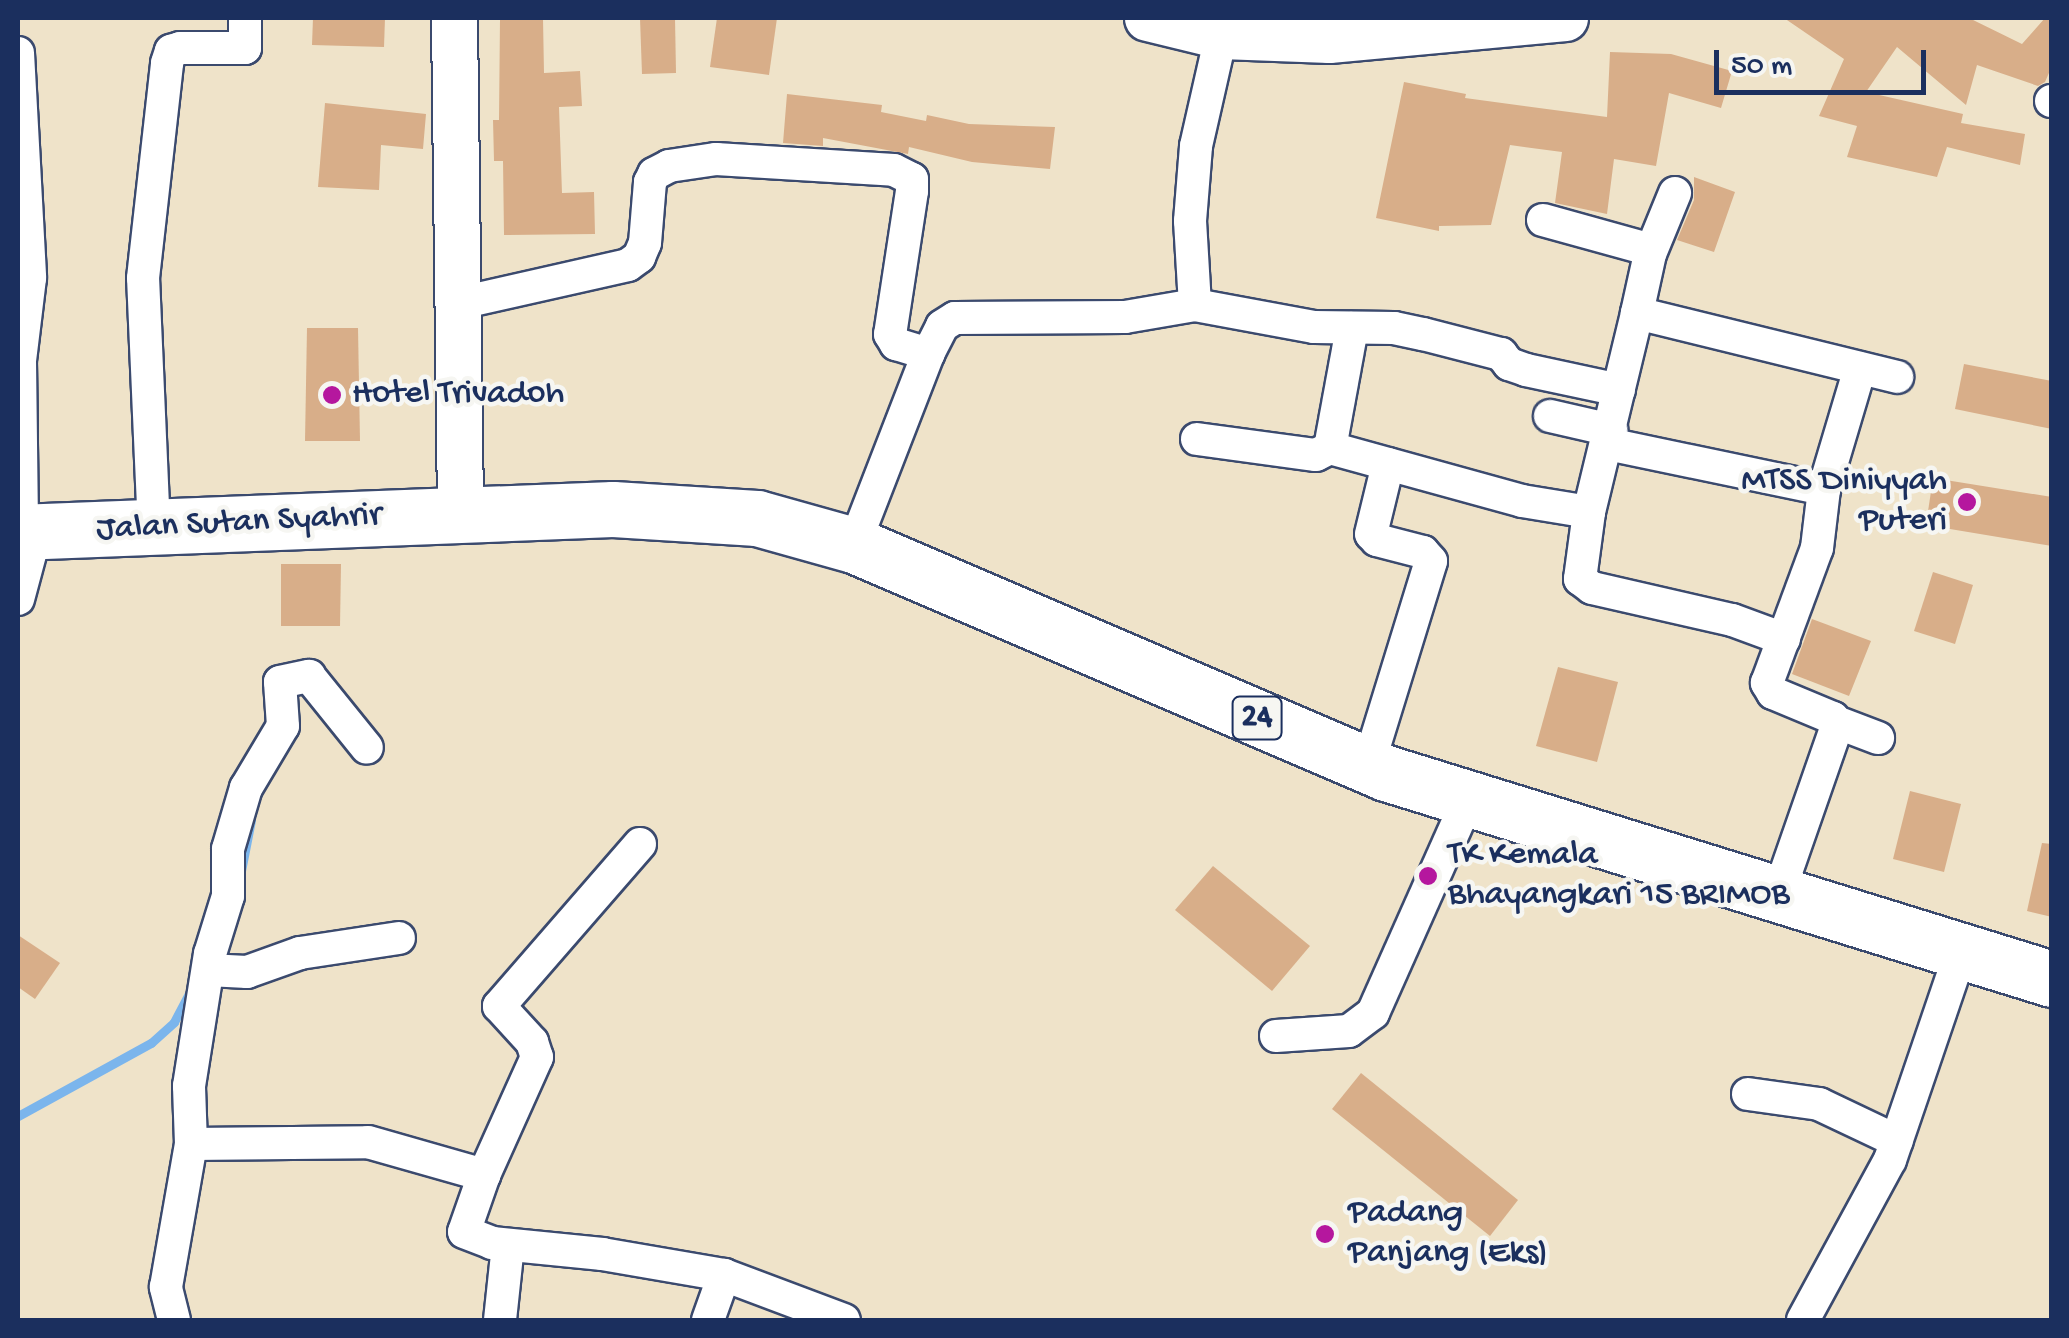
<!DOCTYPE html>
<html>
<head>
<meta charset="utf-8">
<style>
  body { margin:0 }
  #map { position:relative; width:2069px; height:1338px; overflow:hidden; background:#efe3c9; font-family:"Gochi Hand",sans-serif }
  div>[style] { position:absolute }
  .stream>* { height:9px; margin:-4.5px; padding:0 4.5px; transform-origin:4.5px; border-radius:4.5px; background:#7bb5ec }
  .building>* { inset:0; background:#d8ae89 }
  .roads { filter:drop-shadow(2px 0 #3b4a6e) drop-shadow(-2px 0 #3b4a6e) drop-shadow(0 2px #3b4a6e) drop-shadow(0 -2px #3b4a6e) }
  .minor>* { height:32px; margin:-16px; padding:0 16px; transform-origin:16px; border-radius:16px; background:#fff }
  .secondary>* { height:45px; margin:-22.5px; padding:0 22.5px; transform-origin:22.5px; border-radius:22.5px; background:#fff }
  .trunk>* { height:55px; margin:-27.5px; padding:0 27.5px; transform-origin:27.5px; border-radius:27.5px; background:#fff }
  .dots>* { width:28px; height:28px; translate:-50% -50%; box-sizing:border-box; border:5px solid #f6f6f2; border-radius:50% }
  span { translate:-50% -50%; white-space:nowrap; text-align:center; line-height:1.15; -webkit-text-stroke:9px #f6f6f2; paint-order:stroke }
  .shield-label span { padding:2px 8px; background:#f6f6f2; border:2px solid; border-radius:8px; -webkit-text-stroke-width:0 }
  .shield-label { font-size:32px; color:#1b2f5e; font-weight:700 }
  .poi-label { font-size:35px; color:#1b2f5e }
  .left { translate:0 -50%; text-align:left }
  .right { translate:-100% -50%; text-align:right }
  .street-label { font-size:35px; color:#1b2f5e }
  .frame { position:absolute; inset:0; border:20px solid #1b2f5e; pointer-events:none }
  .scale { position:absolute; left:1714px; top:50px; width:212px; height:45px; box-sizing:border-box; border:5px solid #1b2f5e; border-top:0; padding-left:12px; font-size:30px; line-height:35px; white-space:nowrap; color:#1b2f5e; -webkit-text-stroke:8px #f6f6f2; paint-order:stroke }
</style>
</head>
<body>
<div id="map">
  <div class="stream">
    <div style="left:241px;top:871px;width:52px;rotate:-78.9deg"></div>
    <div style="left:18px;top:1116px;width:152px;rotate:-28.8deg"></div>
    <div style="left:151px;top:1043px;width:31px;rotate:-42deg"></div>
    <div style="left:174px;top:1022px;width:43px;rotate:-62.2deg"></div>
  </div>
  <div class="building">
    <div style="clip-path:polygon(313px 18px,385px 18px,384px 47px,312px 45px)"></div>
    <div style="clip-path:polygon(500px 18px,543px 18px,544px 73px,580px 71px,582px 106px,559px 107px,562px 193px,594px 192px,595px 234px,504px 235px,503px 161px,494px 161px,493px 120px,499px 120px)"></div>
    <div style="clip-path:polygon(640px 18px,675px 18px,676px 73px,642px 74px)"></div>
    <div style="clip-path:polygon(717px 18px,777px 18px,769px 75px,710px 67px)"></div>
    <div style="clip-path:polygon(1784px 18px,1969px 18px,2022px 44px,2045px 18px,2052px 18px,2052px 66px,2045px 82px,2038px 86px,1977px 65px,1966px 105px,1897px 47px,1866px 92px,1963px 114px,1961px 123px,2025px 134px,2020px 165px,1947px 147px,1937px 177px,1847px 157px,1857px 126px,1819px 116px,1844px 59px)"></div>
    <div style="clip-path:polygon(1610px 52px,1671px 54px,1732px 71px,1721px 108px,1669px 93px,1656px 166px,1614px 159px,1607px 214px,1555px 203px,1562px 152px,1510px 145px,1491px 225px,1439px 226px,1439px 231px,1376px 218px,1404px 82px,1466px 94px,1465px 98px,1607px 117px)"></div>
    <div style="clip-path:polygon(787px 94px,882px 105px,881px 112px,926px 121px,927px 115px,969px 124px,1055px 127px,1050px 169px,972px 162px,909px 147px,908px 154px,823px 138px,823px 146px,783px 143px)"></div>
    <div style="clip-path:polygon(325px 103px,426px 114px,423px 149px,381px 145px,379px 190px,318px 187px)"></div>
    <div style="clip-path:polygon(1694px 177px,1735px 192px,1714px 252px,1677px 240px,1694px 200px)"></div>
    <div style="clip-path:polygon(307px 328px,358px 328px,360px 441px,305px 441px)"></div>
    <div style="clip-path:polygon(1964px 364px,2052px 381px,2052px 429px,1955px 409px)"></div>
    <div style="clip-path:polygon(1933px 478px,2052px 497px,2052px 546px,1926px 525px)"></div>
    <div style="clip-path:polygon(281px 564px,341px 564px,340px 626px,281px 626px)"></div>
    <div style="clip-path:polygon(1933px 572px,1973px 585px,1955px 644px,1914px 631px)"></div>
    <div style="clip-path:polygon(1812px 619px,1871px 641px,1849px 696px,1792px 674px)"></div>
    <div style="clip-path:polygon(1558px 667px,1618px 682px,1597px 762px,1536px 746px)"></div>
    <div style="clip-path:polygon(1910px 791px,1961px 804px,1944px 872px,1893px 859px)"></div>
    <div style="clip-path:polygon(2042px 843px,2052px 844px,2052px 917px,2027px 911px)"></div>
    <div style="clip-path:polygon(1213px 866px,1310px 946px,1272px 991px,1175px 910px)"></div>
    <div style="clip-path:polygon(18px 935px,60px 963px,35px 999px,18px 987px)"></div>
    <div style="clip-path:polygon(1361px 1073px,1518px 1200px,1490px 1236px,1332px 1109px)"></div>
  </div>
  <div class="roads">
    <div class="minor">
      <div style="left:18px;top:53px;width:225px;rotate:86.9deg"></div>
      <div style="left:30px;top:278px;width:84px;rotate:96.9deg"></div>
      <div style="left:20px;top:361px;width:171px;rotate:89.3deg"></div>
      <div style="left:2051px;top:101px;width:1px"></div>
      <div style="left:1543px;top:220px;width:112px;rotate:15.5deg"></div>
      <div style="left:460px;top:303px;width:172px;rotate:-12.7deg"></div>
      <div style="left:628px;top:265px;width:14px;rotate:-36deg"></div>
      <div style="left:639px;top:257px;width:15px;rotate:-67deg"></div>
      <div style="left:645px;top:243px;width:61px;rotate:-85.3deg"></div>
      <div style="left:650px;top:182px;width:9px;rotate:-63deg"></div>
      <div style="left:654px;top:174px;width:17px;rotate:-28deg"></div>
      <div style="left:669px;top:166px;width:48px;rotate:-8.5deg"></div>
      <div style="left:716px;top:159px;width:178px;rotate:3.5deg"></div>
      <div style="left:894px;top:170px;width:20px;rotate:27deg"></div>
      <div style="left:912px;top:179px;width:12px;rotate:90deg"></div>
      <div style="left:912px;top:191px;width:145px;rotate:98.7deg"></div>
      <div style="left:890px;top:334px;width:12px;rotate:59deg"></div>
      <div style="left:896px;top:344px;width:34px;rotate:17deg"></div>
      <div style="left:1195px;top:305px;width:84px;rotate:-93.4deg"></div>
      <div style="left:1190px;top:221px;width:75px;rotate:-85.4deg"></div>
      <div style="left:1196px;top:146px;width:113px;rotate:-77.2deg"></div>
      <div style="left:1637px;top:313px;width:60px;rotate:-77.6deg"></div>
      <div style="left:1650px;top:254px;width:66px;rotate:-67.7deg"></div>
      <div style="left:1550px;top:416px;width:63px;rotate:12.9deg"></div>
      <div style="left:1197px;top:439px;width:120px;rotate:7.7deg"></div>
      <div style="left:1316px;top:455px;width:16px;rotate:-27deg"></div>
      <div style="left:1330px;top:448px;width:199px;rotate:15.4deg"></div>
      <div style="left:1522px;top:501px;width:68px;rotate:9.3deg"></div>
      <div style="left:1608px;top:444px;width:221px;rotate:11.8deg"></div>
      <div style="left:1330px;top:448px;width:122px;rotate:-79.6deg"></div>
      <div style="left:154px;top:529px;width:251px;rotate:-92.5deg"></div>
      <div style="left:143px;top:278px;width:216px;rotate:-83.6deg"></div>
      <div style="left:167px;top:63px;width:13px;rotate:-72deg"></div>
      <div style="left:171px;top:51px;width:9px;rotate:-18deg"></div>
      <div style="left:180px;top:48px;width:65px"></div>
      <div style="left:245px;top:48px;width:30px;rotate:-90deg"></div>
      <div style="left:854px;top:545px;width:205px;rotate:-68.8deg"></div>
      <div style="left:928px;top:354px;width:31px;rotate:-63deg"></div>
      <div style="left:942px;top:326px;width:15px;rotate:-32deg"></div>
      <div style="left:955px;top:318px;width:170px;rotate:-0.3deg"></div>
      <div style="left:1125px;top:317px;width:71px;rotate:-9.7deg"></div>
      <div style="left:1195px;top:305px;width:121px;rotate:10.5deg"></div>
      <div style="left:1314px;top:327px;width:80px;rotate:0.7deg"></div>
      <div style="left:1394px;top:328px;width:30px;rotate:12deg"></div>
      <div style="left:1423px;top:334px;width:81px;rotate:14.4deg"></div>
      <div style="left:1501px;top:354px;width:13px;rotate:51deg"></div>
      <div style="left:1509px;top:364px;width:18px;rotate:19deg"></div>
      <div style="left:1526px;top:370px;width:95px;rotate:12.1deg"></div>
      <div style="left:18px;top:599px;width:69px;rotate:-75deg"></div>
      <div style="left:1784px;top:639px;width:55px;rotate:-159.9deg"></div>
      <div style="left:1732px;top:620px;width:144px;rotate:-167.1deg"></div>
      <div style="left:1592px;top:588px;width:15px;rotate:-143deg"></div>
      <div style="left:1580px;top:579px;width:68px;rotate:-82.3deg"></div>
      <div style="left:1589px;top:512px;width:205px;rotate:-76.4deg"></div>
      <div style="left:1637px;top:313px;width:268px;rotate:13.8deg"></div>
      <div style="left:1836px;top:722px;width:45px;rotate:20.9deg"></div>
      <div style="left:1368px;top:766px;width:214px;rotate:-72.9deg"></div>
      <div style="left:1431px;top:561px;width:12px;rotate:-132deg"></div>
      <div style="left:1423px;top:552px;width:48px;rotate:-165.4deg"></div>
      <div style="left:1377px;top:540px;width:8px;rotate:-135deg"></div>
      <div style="left:1371px;top:534px;width:72px;rotate:-76.3deg"></div>
      <div style="left:640px;top:844px;width:215px;rotate:131deg"></div>
      <div style="left:499px;top:1006px;width:49px;rotate:47.5deg"></div>
      <div style="left:532px;top:1042px;width:16px;rotate:72deg"></div>
      <div style="left:537px;top:1057px;width:129px;rotate:114.2deg"></div>
      <div style="left:484px;top:1175px;width:60px;rotate:109.3deg"></div>
      <div style="left:464px;top:1232px;width:30px;rotate:21deg"></div>
      <div style="left:492px;top:1243px;width:111px;rotate:5.7deg"></div>
      <div style="left:602px;top:1254px;width:124px;rotate:9.8deg"></div>
      <div style="left:724px;top:1275px;width:128px;rotate:20.6deg"></div>
      <div style="left:1778px;top:895px;width:179px;rotate:-70.8deg"></div>
      <div style="left:1837px;top:726px;width:9px;rotate:-117deg"></div>
      <div style="left:1833px;top:718px;width:65px;rotate:-157.4deg"></div>
      <div style="left:1773px;top:693px;width:12px;rotate:-121deg"></div>
      <div style="left:1767px;top:683px;width:144px;rotate:-69.7deg"></div>
      <div style="left:1817px;top:548px;width:59px;rotate:-83.2deg"></div>
      <div style="left:1824px;top:489px;width:126px;rotate:-73.4deg"></div>
      <div style="left:208px;top:970px;width:39px;rotate:3deg"></div>
      <div style="left:247px;top:972px;width:56px;rotate:-19.7deg"></div>
      <div style="left:300px;top:953px;width:100px;rotate:-8.6deg"></div>
      <div style="left:1276px;top:1036px;width:73px;rotate:-3.9deg"></div>
      <div style="left:1349px;top:1031px;width:30px;rotate:-37deg"></div>
      <div style="left:1373px;top:1013px;width:233px;rotate:-66deg"></div>
      <div style="left:1748px;top:1094px;width:72px;rotate:8deg"></div>
      <div style="left:1819px;top:1104px;width:86px;rotate:25.4deg"></div>
      <div style="left:191px;top:1144px;width:58px;rotate:-92deg"></div>
      <div style="left:189px;top:1086px;width:134px;rotate:-81deg"></div>
      <div style="left:210px;top:954px;width:61px;rotate:-72.8deg"></div>
      <div style="left:228px;top:896px;width:47px;rotate:-90deg"></div>
      <div style="left:228px;top:849px;width:64px;rotate:-73.6deg"></div>
      <div style="left:246px;top:788px;width:72px;rotate:-59.2deg"></div>
      <div style="left:283px;top:726px;width:44px;rotate:-93.9deg"></div>
      <div style="left:280px;top:682px;width:30px;rotate:-12deg"></div>
      <div style="left:309px;top:676px;width:92px;rotate:51.1deg"></div>
      <div style="left:174px;top:1320px;width:34px;rotate:-104deg"></div>
      <div style="left:166px;top:1287px;width:145px;rotate:-80.1deg"></div>
      <div style="left:191px;top:1144px;width:177px;rotate:-0.6deg"></div>
      <div style="left:368px;top:1142px;width:121px;rotate:15.9deg"></div>
      <div style="left:500px;top:1320px;width:75px;rotate:-83.9deg"></div>
      <div style="left:708px;top:1320px;width:48px;rotate:-70.4deg"></div>
      <div style="left:1803px;top:1320px;width:182px;rotate:-61.5deg"></div>
      <div style="left:1890px;top:1160px;width:223px;rotate:-71.2deg"></div>
    </div>
    <div class="secondary">
      <div style="left:454px;top:18px;width:494px;rotate:89.3deg"></div>
      <div style="left:1147px;top:18px;width:76px;rotate:13.7deg"></div>
      <div style="left:1221px;top:36px;width:108px;rotate:2.1deg"></div>
      <div style="left:1329px;top:40px;width:237px;rotate:-5.3deg"></div>
    </div>
    <div class="trunk">
      <div style="left:18px;top:532px;width:595px;rotate:-2.21deg"></div>
      <div style="left:613px;top:509px;width:144px;rotate:3.6deg"></div>
      <div style="left:757px;top:518px;width:101px;rotate:15.6deg"></div>
      <div style="left:854px;top:545px;width:579px;rotate:23.2deg"></div>
      <div style="left:1386px;top:773px;width:697px;rotate:17.19deg"></div>
    </div>
  </div>
  <div class="dots">
    <div style="left:332px;top:395px;background:#b5179e"></div>
    <div style="left:1967px;top:502px;background:#b5179e"></div>
    <div style="left:1428px;top:876px;background:#b5179e"></div>
    <div style="left:1325px;top:1234px;background:#b5179e"></div>
  </div>
  <div class="shield-label">
    <span style="left:1257px;top:718px">24</span>
  </div>
  <div class="poi-label">
    <span class="left" style="left:352px;top:395px">Hotel Trivadoh</span>
    <span class="right" style="left:1947px;top:502px">MTSS Diniyyah<br>Puteri</span>
    <span class="left" style="left:1448px;top:876px">TK Kemala<br>Bhayangkari 15 BRIMOB</span>
    <span class="left" style="left:1348px;top:1234px">Padang<br>Panjang (Eks)</span>
  </div>
  <div class="street-label">
    <span style="left:239px;top:524px;rotate:-3deg">Jalan Sutan Syahrir</span>
  </div>
  <div class="frame"></div>
  <div class="scale">50 m</div>
</div>
</body>
</html>
